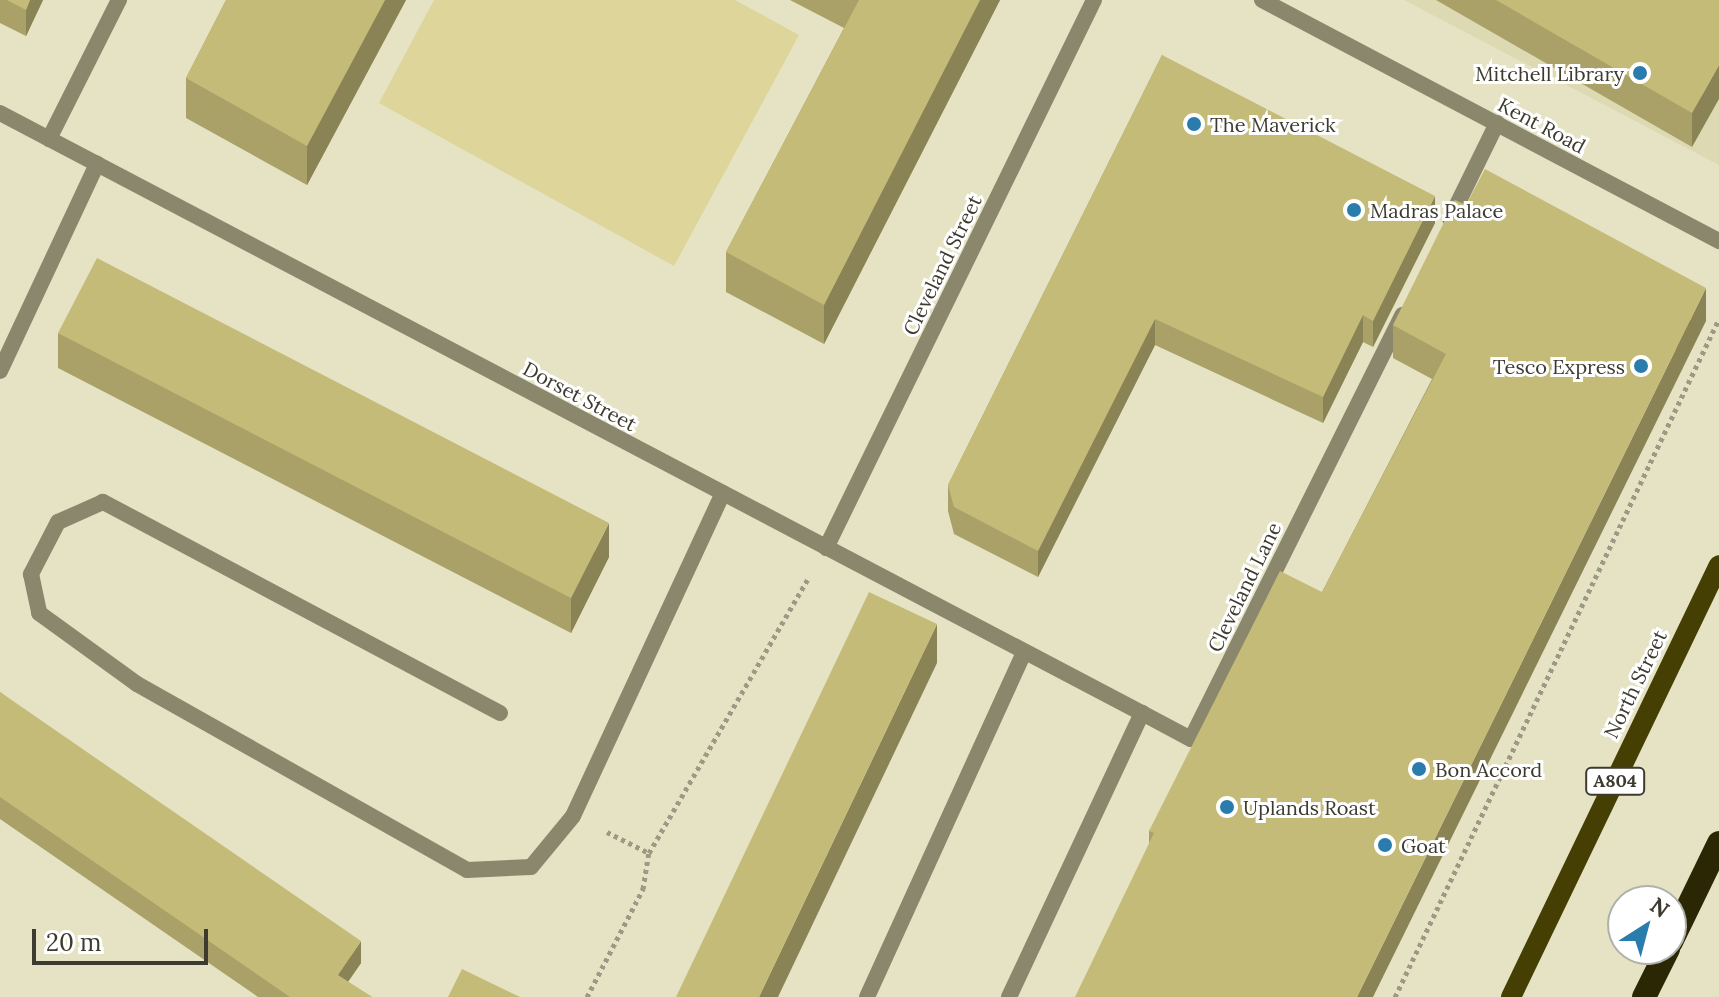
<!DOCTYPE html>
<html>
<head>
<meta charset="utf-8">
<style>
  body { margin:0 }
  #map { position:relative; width:1719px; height:997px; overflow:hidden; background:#e6e3c5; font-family:Lora,serif }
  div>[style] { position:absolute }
  .built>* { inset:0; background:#ddd9b3 }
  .green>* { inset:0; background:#ddd59a }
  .path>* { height:5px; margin-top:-2.5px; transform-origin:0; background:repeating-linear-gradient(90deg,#9c9a84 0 4px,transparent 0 8px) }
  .service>* { height:16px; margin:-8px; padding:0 8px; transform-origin:8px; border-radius:8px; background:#8b876c }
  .minor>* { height:16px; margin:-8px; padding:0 8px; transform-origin:8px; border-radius:8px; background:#8b876c }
  .primary>* { height:20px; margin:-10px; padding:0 10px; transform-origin:10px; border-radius:10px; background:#463f03 }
  .motorway>* { height:24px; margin:-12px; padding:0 12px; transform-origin:12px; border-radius:12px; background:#2b2603 }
  .wall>* { inset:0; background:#a9a168 }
  .shaded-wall>* { inset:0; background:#8a8355 }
  .building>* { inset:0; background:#c5bb79 }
  .dots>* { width:22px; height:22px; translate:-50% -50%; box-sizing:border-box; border:4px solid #fff; border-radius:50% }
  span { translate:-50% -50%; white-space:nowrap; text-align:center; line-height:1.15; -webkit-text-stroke:6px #fff; paint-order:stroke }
  .shield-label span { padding:2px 6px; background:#fff; border:2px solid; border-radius:6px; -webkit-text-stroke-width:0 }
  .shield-label { font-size:18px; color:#3d3b2f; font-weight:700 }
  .poi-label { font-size:20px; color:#3d3b2f }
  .right { translate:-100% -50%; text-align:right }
  .left { translate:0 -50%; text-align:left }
  .street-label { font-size:20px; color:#3d3b2f }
  .north { position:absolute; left:1607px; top:885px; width:80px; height:80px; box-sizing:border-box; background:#fff; border:2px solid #b1b1ac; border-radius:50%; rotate:36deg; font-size:22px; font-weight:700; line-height:32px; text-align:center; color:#3d3b2f }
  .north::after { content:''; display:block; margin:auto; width:28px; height:36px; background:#2a7cad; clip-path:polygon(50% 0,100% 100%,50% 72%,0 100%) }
  .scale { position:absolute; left:32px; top:929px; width:176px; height:36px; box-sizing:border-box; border:4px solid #3d3b2f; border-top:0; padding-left:10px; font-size:24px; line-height:28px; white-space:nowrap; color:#3d3b2f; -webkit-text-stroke:6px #fff; paint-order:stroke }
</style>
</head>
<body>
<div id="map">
  <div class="built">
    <div style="clip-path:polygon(1404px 0,1719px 0,1719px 165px)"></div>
  </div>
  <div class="green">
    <div style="clip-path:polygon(434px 0,735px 0,799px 35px,674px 266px,379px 103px)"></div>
  </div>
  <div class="path">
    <div style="left:607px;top:832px;width:47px;rotate:26.6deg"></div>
    <div style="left:587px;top:997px;width:122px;rotate:-62.6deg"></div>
    <div style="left:643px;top:889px;width:36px;rotate:-81deg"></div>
    <div style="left:649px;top:853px;width:317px;rotate:-59.9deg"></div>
    <div style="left:1395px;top:997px;width:751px;rotate:-64.46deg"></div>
  </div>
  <div class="service">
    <div style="left:1450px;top:219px;width:107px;rotate:-63.9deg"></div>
    <div style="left:0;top:371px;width:229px;rotate:-64.9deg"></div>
    <div style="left:500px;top:713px;width:450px;rotate:-152deg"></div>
    <div style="left:103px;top:502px;width:49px;rotate:156deg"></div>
    <div style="left:58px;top:522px;width:59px;rotate:117.4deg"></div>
    <div style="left:31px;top:574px;width:40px;rotate:78deg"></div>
    <div style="left:39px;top:613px;width:121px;rotate:35.9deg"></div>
    <div style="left:137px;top:684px;width:379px;rotate:29.4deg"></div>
    <div style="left:467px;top:870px;width:64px;rotate:-2.7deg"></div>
    <div style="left:531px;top:867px;width:66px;rotate:-50.5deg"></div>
    <div style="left:573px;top:816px;width:356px;rotate:-65.1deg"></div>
    <div style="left:867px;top:997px;width:379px;rotate:-65.5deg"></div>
    <div style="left:1009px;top:997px;width:314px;rotate:-64.9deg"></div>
    <div style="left:1142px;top:713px;width:55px;rotate:28deg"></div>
    <div style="left:1191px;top:739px;width:474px;rotate:-63.5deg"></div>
  </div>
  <div class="minor">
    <div style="left:1262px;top:0;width:517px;rotate:27.81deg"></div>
    <div style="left:0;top:113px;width:1290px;rotate:27.72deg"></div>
    <div style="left:49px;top:139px;width:156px;rotate:-63.3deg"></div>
    <div style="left:826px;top:548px;width:610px;rotate:-63.94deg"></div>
  </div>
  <div class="primary">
    <div style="left:1511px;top:997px;width:479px;rotate:-64.3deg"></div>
  </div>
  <div class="motorway">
    <div style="left:1671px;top:942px;width:110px;rotate:-64.1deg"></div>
    <div style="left:1644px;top:997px;width:54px;rotate:-63.4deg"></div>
  </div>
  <div class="wall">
    <div style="clip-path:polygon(0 0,43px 0,26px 36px,0 23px)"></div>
    <div style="clip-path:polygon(226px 0,406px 0,307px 185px,186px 118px,186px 78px)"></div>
    <div style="clip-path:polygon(790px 0,1000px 0,824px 344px,726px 292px,726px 252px,844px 28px)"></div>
    <div style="clip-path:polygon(1436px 0,1719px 0,1692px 147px)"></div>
    <div style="clip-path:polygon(1162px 55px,1435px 223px,1373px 347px,1363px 342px,1323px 423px,1155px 345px,1038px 577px,954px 534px,948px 511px,948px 485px)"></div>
    <div style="clip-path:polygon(1706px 321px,1149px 844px,1149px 831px,1322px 592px,1432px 379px,1393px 358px,1393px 325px)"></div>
    <div style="clip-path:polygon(58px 333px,609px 557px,571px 633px,58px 368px)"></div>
    <div style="clip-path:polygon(0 692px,361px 963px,348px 982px,372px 997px,258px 997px,0 819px)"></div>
  </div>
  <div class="shaded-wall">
    <div style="clip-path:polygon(30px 0,43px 0,26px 36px,26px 10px)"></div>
    <div style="clip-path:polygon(385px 0,406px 0,307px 185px,307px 146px)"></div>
    <div style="clip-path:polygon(980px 0,1000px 0,824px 344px,824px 305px)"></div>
    <div style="clip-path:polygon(1719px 65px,1719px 99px,1692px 147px,1692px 113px)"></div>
    <div style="clip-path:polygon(1435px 196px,1435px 223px,1373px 347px,1373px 321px)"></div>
    <div style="clip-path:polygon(1706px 288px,1706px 321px,1373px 997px,1357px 997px)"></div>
    <div style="clip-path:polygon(1363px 315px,1363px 342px,1323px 423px,1323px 397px)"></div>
    <div style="clip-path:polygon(1155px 319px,1155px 345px,1038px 577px,1038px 551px)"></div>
    <div style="clip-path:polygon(609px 523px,609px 557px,571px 633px,571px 598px)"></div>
    <div style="clip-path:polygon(937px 624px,937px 663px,778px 997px,759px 997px)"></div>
    <div style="clip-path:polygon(361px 941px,361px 963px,338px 996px,338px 975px)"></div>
  </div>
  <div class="building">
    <div style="clip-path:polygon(7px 0,30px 0,26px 10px)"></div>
    <div style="clip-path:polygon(226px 0,385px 0,307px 146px,186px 78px)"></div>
    <div style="clip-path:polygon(859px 0,980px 0,824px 305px,726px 252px)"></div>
    <div style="clip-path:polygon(1496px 0,1719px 0,1719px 65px,1692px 113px)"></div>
    <div style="clip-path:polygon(1162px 55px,1435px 196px,1373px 321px,1363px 315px,1323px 397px,1155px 319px,1038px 551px,954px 507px,948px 485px)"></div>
    <div style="clip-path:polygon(1485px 169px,1706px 288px,1357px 997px,1075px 997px,1154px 833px,1149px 831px,1280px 571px,1322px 592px,1446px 354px,1393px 325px,1455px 200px,1466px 205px)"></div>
    <div style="clip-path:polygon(97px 258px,609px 523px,571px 598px,58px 333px)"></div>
    <div style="clip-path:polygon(869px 592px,937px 624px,759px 997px,676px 997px)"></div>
    <div style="clip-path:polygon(0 692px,361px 941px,338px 975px,372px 997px,290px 997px,0 797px)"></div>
    <div style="clip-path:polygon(462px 969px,520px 997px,448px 997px)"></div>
  </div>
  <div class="dots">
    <div style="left:1640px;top:73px;background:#2a7cad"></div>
    <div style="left:1194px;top:124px;background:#2a7cad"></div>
    <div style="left:1354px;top:210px;background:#2a7cad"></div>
    <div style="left:1641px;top:366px;background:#2a7cad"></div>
    <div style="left:1419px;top:769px;background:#2a7cad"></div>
    <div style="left:1227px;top:807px;background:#2a7cad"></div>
    <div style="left:1385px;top:845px;background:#2a7cad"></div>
  </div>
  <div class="shield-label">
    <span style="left:1615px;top:781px">A804</span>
  </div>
  <div class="poi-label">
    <span class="right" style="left:1624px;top:73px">Mitchell Library</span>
    <span class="left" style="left:1210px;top:124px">The Maverick</span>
    <span class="left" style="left:1370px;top:210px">Madras Palace</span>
    <span class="right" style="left:1625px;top:366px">Tesco Express</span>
    <span class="left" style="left:1435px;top:769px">Bon Accord</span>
    <span class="left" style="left:1243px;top:807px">Uplands Roast</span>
    <span class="left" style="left:1401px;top:845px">Goat</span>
  </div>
  <div class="street-label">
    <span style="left:1542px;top:125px;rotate:28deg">Kent Road</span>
    <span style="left:942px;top:265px;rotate:-64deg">Cleveland Street</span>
    <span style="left:580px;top:396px;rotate:28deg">Dorset Street</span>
    <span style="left:1244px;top:587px;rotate:-64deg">Cleveland Lane</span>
    <span style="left:1635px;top:684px;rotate:-64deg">North Street</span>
  </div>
  <div class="north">N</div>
  <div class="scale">20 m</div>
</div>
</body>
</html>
